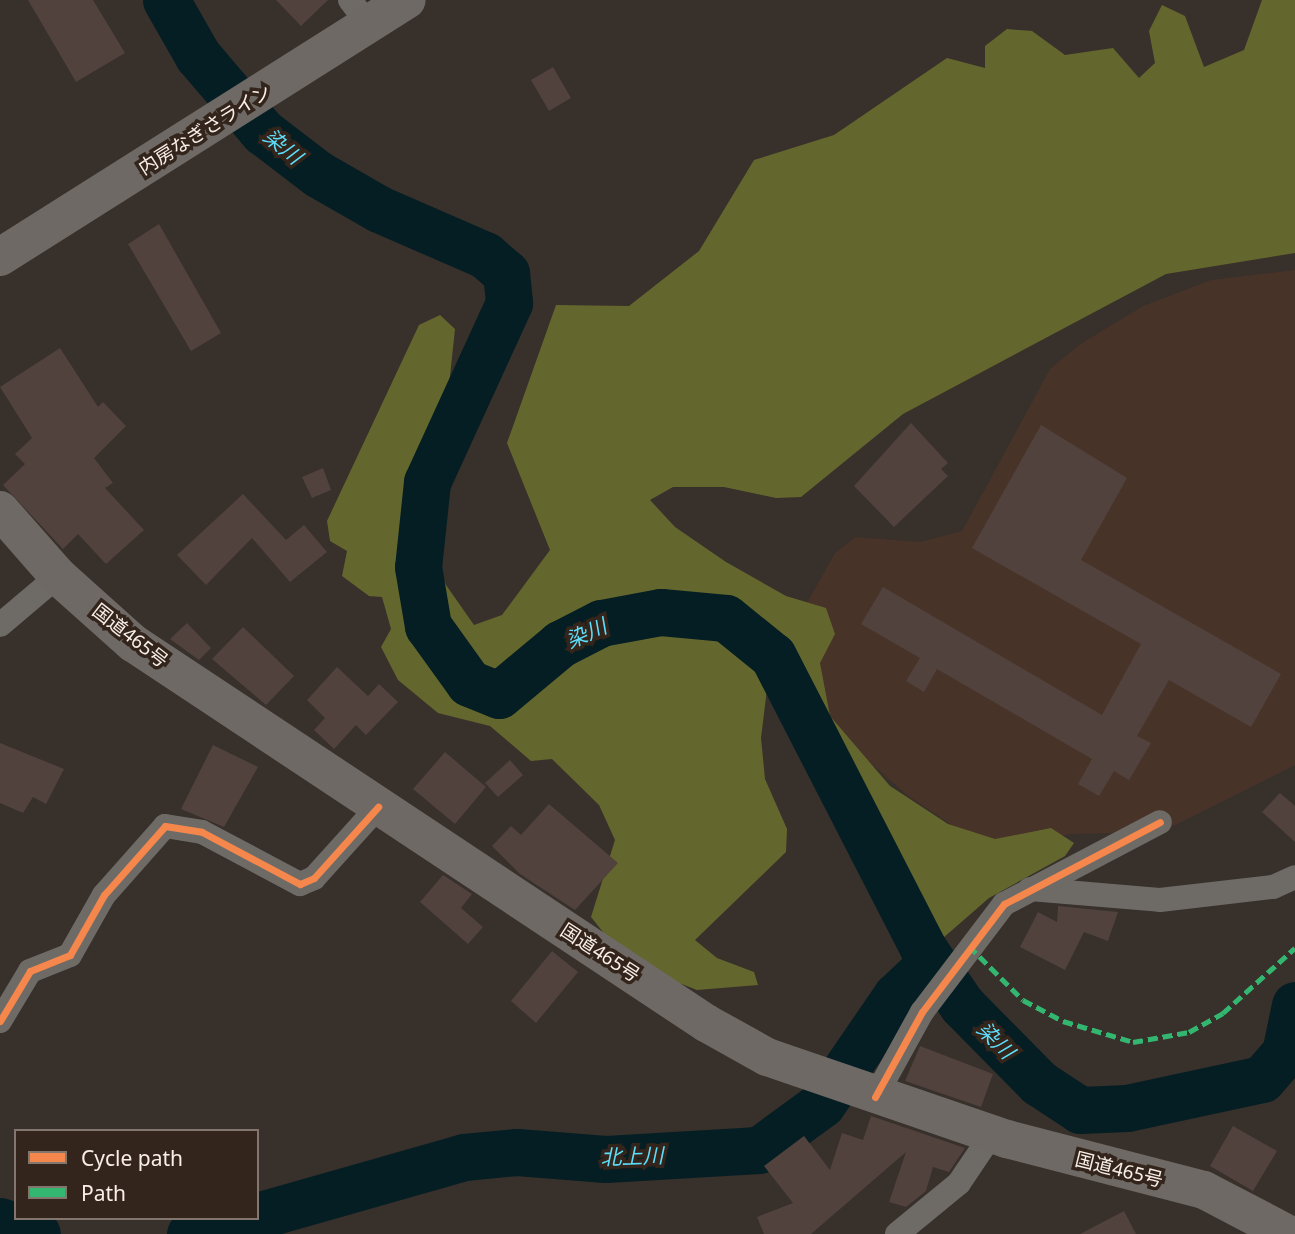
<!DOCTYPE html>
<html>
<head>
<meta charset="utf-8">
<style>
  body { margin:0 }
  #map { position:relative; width:1295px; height:1234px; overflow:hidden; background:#38302b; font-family:"Noto Sans","Noto Sans JP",sans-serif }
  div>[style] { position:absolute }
  .built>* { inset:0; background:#473328 }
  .forest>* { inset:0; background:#64672d }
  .river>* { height:47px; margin:-23.5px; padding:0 23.5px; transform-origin:23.5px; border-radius:23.5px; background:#051e23 }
  .building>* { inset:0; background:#52423e }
  .minor>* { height:24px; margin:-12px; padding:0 12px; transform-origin:12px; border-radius:12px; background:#6e6b67 }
  .trunk>* { height:38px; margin:-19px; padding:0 19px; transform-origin:19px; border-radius:19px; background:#6e6964 }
  .quiet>* { height:5px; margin-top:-2.5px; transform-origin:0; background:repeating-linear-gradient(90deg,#33b770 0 10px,transparent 0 15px) }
  .cycleway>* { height:7px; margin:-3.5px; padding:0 3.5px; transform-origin:3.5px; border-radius:3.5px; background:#f5874c }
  span { translate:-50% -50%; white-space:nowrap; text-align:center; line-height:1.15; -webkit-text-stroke:7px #33251c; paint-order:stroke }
  .street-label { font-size:19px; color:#f9efe9 }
  .water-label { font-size:21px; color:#5cdffc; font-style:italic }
  .legend { position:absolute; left:14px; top:1129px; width:245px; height:91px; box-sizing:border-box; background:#33251c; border:2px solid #82766e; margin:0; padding:9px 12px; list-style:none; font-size:21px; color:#f9efe9 }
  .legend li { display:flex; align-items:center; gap:14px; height:35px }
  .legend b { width:35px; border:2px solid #82766e }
</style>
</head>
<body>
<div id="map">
  <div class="built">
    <div style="clip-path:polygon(1295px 270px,1295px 765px,1161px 832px,1071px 834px,986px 848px,907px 795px,828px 725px,799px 617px,835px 553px,856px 537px,920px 542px,962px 531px,1050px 369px,1079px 345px,1143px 306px,1211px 280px)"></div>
  </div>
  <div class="forest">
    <div style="clip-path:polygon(1262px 0,1295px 0,1295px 253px,1166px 274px,903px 414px,801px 497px,776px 498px,724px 487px,673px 487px,650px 500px,675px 527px,726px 562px,786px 596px,826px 608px,835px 634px,820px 663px,830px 716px,890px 786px,948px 824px,995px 839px,1051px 828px,1074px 843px,1065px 856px,989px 898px,943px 938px,917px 936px,823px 799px,767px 689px,761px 738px,765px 779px,787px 829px,786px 852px,695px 940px,717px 958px,754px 972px,758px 985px,697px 990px,659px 975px,611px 942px,591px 917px,615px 840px,599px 805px,552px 759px,531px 761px,490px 726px,438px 713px,398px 680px,381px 647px,391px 629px,382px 597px,369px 596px,342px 576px,347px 551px,330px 541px,327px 521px,419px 325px,440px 315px,455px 329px,432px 546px,446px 585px,474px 625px,502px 615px,550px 550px,507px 443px,556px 305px,629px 306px,699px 251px,754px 160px,834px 135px,947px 58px,985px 68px,985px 46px,1007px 29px,1032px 31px,1065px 55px,1113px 48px,1139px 78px,1155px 63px,1149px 31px,1162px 5px,1185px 16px,1204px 67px,1244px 50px)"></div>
  </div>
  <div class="river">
    <div style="left:166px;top:0;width:64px;rotate:60.3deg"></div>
    <div style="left:198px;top:56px;width:100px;rotate:49.5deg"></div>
    <div style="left:263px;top:132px;width:69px;rotate:37.4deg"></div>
    <div style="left:318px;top:174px;width:70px;rotate:29.8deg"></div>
    <div style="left:379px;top:209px;width:116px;rotate:23.5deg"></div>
    <div style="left:485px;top:255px;width:28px;rotate:41deg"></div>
    <div style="left:506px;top:273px;width:30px;rotate:84deg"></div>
    <div style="left:509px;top:303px;width:197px;rotate:114.6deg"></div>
    <div style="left:427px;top:482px;width:85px;rotate:96deg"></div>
    <div style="left:418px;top:567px;width:60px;rotate:80.4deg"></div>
    <div style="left:428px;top:626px;width:70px;rotate:54.3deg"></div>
    <div style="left:469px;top:683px;width:32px;rotate:22deg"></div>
    <div style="left:499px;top:695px;width:80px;rotate:-39.9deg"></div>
    <div style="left:560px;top:644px;width:46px;rotate:-27.1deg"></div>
    <div style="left:601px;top:623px;width:61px;rotate:-10.4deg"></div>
    <div style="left:661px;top:612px;width:65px;rotate:5.3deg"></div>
    <div style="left:726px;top:618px;width:60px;rotate:39deg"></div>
    <div style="left:773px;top:656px;width:328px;rotate:62.8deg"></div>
    <div style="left:923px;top:948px;width:69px;rotate:55.6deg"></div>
    <div style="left:962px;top:1005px;width:110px;rotate:45.4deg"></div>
    <div style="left:1039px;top:1083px;width:49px;rotate:33.4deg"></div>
    <div style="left:1080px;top:1110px;width:47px;rotate:-2.4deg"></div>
    <div style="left:1127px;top:1108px;width:138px;rotate:-12.1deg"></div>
    <div style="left:1262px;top:1079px;width:35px;rotate:-49deg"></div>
    <div style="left:1285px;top:1053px;width:49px;rotate:-78.2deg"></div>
    <div style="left:257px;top:1216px;width:215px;rotate:-15.9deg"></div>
    <div style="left:464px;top:1157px;width:53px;rotate:-5.4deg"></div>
    <div style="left:517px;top:1152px;width:89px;rotate:4.5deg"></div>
    <div style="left:606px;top:1159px;width:153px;rotate:-3.4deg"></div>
    <div style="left:759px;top:1150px;width:78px;rotate:-36.1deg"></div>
    <div style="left:822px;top:1104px;width:131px;rotate:-55.6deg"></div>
    <div style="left:896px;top:996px;width:48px;rotate:-43.3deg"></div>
    <div style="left:0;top:1221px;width:39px;rotate:19deg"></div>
    <div style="left:190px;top:1234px;width:63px;rotate:-14.7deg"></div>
  </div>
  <div class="building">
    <div style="clip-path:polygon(28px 0,93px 0,125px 53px,76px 82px)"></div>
    <div style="clip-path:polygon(276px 0,328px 0,301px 26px)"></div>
    <div style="clip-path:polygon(553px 67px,571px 98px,549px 111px,531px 80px)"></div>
    <div style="clip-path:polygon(159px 224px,221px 333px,191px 351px,128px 244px)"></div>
    <div style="clip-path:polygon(60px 348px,98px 407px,103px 402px,126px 426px,94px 458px,113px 483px,105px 488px,144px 530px,106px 564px,78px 534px,63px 549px,3px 485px,25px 464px,15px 454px,32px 438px,0 387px)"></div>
    <div style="clip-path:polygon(911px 423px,948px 463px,941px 469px,948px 476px,894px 527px,854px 486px)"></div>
    <div style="clip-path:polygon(1041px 425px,1127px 478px,1081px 560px,1281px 674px,1251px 727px,1169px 680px,1137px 736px,1151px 743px,1129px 780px,1114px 771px,1099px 796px,1078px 784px,1092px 759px,937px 669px,924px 692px,906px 681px,920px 658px,861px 624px,883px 587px,1102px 715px,1141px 644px,972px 548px)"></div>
    <div style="clip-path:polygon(323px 468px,331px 490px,312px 498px,302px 477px)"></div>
    <div style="clip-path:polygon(243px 494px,286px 540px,304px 525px,327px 552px,290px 582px,252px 538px,206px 585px,177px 555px)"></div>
    <div style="clip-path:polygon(187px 623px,211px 648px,199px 660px,170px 639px)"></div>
    <div style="clip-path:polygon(243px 627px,294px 676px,266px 705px,212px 659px)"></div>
    <div style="clip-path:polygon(337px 667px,368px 696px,379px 684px,398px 702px,366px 735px,356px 725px,334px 749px,314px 730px,325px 718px,307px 700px)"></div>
    <div style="clip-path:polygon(0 743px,64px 769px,46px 804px,33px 797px,23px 813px,0 803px)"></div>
    <div style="clip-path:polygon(213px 745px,258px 767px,224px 827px,181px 809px)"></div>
    <div style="clip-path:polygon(445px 752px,486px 787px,455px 824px,413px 789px)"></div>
    <div style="clip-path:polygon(510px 760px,523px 775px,498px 797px,485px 783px)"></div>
    <div style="clip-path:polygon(1280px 793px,1295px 806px,1295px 842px,1262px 812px)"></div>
    <div style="clip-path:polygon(549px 804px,618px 863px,575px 910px,520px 874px,492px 846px,511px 826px,521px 835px)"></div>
    <div style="clip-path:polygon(443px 875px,472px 894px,461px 908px,483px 927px,468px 944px,420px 902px)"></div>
    <div style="clip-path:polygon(1058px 906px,1118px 912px,1108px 941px,1084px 932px,1065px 970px,1020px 947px,1038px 912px,1057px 922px)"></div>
    <div style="clip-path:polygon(552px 951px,578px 972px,536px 1023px,511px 1001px)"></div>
    <div style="clip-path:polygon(920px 1046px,993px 1074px,981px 1107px,905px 1081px)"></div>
    <div style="clip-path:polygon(871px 1116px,965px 1148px,949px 1172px,933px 1167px,926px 1191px,906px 1207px,889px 1202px,906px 1152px,811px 1234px,764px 1234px,757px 1217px,793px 1203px,764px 1166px,804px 1136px,830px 1170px,842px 1133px,863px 1140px)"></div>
    <div style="clip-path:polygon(1233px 1126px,1277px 1151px,1253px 1191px,1210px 1166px)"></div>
    <div style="clip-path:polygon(1124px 1211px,1136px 1234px,1080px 1234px)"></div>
  </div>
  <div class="minor">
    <div style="left:350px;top:0;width:31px;rotate:53deg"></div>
    <div style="left:0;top:625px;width:76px;rotate:-40.2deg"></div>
    <div style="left:1030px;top:889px;width:130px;rotate:4.8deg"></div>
    <div style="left:1160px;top:900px;width:114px;rotate:-6.6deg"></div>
    <div style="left:1273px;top:887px;width:24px;rotate:-24deg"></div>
    <div style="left:0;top:1021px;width:58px;rotate:-59deg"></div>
    <div style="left:30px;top:971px;width:43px;rotate:-21.8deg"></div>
    <div style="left:70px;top:955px;width:69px;rotate:-60.5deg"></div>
    <div style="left:104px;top:895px;width:92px;rotate:-48.5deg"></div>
    <div style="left:165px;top:826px;width:37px;rotate:9deg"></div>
    <div style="left:202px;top:832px;width:111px;rotate:28deg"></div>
    <div style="left:300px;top:884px;width:15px;rotate:-23deg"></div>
    <div style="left:314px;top:878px;width:96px;rotate:-48deg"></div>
    <div style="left:875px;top:1097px;width:97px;rotate:-61.1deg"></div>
    <div style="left:922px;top:1012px;width:136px;rotate:-52.8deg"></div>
    <div style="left:1004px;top:904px;width:176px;rotate:-27.7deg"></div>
    <div style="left:897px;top:1234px;width:80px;rotate:-39.4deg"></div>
    <div style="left:959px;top:1183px;width:59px;rotate:-56deg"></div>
  </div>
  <div class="trunk">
    <div style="left:0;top:257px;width:481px;rotate:-32.3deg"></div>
    <div style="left:0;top:510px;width:88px;rotate:48.7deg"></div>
    <div style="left:58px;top:576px;width:101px;rotate:41.8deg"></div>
    <div style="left:133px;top:643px;width:688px;rotate:33.55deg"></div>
    <div style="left:706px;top:1023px;width:70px;rotate:29.1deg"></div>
    <div style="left:767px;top:1057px;width:254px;rotate:18.9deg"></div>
    <div style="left:1007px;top:1139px;width:203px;rotate:14.5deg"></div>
    <div style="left:1204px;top:1190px;width:95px;rotate:27.6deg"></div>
  </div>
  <div class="quiet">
    <div style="left:969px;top:946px;width:76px;rotate:45deg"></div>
    <div style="left:1023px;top:1000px;width:45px;rotate:27.7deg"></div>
    <div style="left:1063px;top:1021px;width:73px;rotate:16.7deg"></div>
    <div style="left:1133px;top:1042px;width:57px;rotate:-10.1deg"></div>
    <div style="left:1189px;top:1032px;width:39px;rotate:-29deg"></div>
    <div style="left:1223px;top:1013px;width:97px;rotate:-42.1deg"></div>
  </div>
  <div class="cycleway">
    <div style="left:0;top:1021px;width:58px;rotate:-59deg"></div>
    <div style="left:30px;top:971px;width:43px;rotate:-21.8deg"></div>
    <div style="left:70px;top:955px;width:69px;rotate:-60.5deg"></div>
    <div style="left:104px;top:895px;width:92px;rotate:-48.5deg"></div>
    <div style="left:165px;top:826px;width:37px;rotate:9deg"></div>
    <div style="left:202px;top:832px;width:111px;rotate:28deg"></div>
    <div style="left:300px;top:884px;width:15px;rotate:-23deg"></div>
    <div style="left:314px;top:878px;width:96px;rotate:-48deg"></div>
    <div style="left:875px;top:1097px;width:97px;rotate:-61.1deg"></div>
    <div style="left:922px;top:1012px;width:136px;rotate:-52.8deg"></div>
    <div style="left:1004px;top:904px;width:176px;rotate:-27.7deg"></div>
  </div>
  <div class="street-label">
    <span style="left:205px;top:130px;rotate:-32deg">内房なぎさライン</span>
    <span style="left:130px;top:636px;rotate:38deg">国道465号</span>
    <span style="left:600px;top:953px;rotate:33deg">国道465号</span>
    <span style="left:1119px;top:1170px;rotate:14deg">国道465号</span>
  </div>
  <div class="water-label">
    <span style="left:283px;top:146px;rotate:39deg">染川</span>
    <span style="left:586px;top:633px;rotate:-24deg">染川</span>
    <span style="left:996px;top:1040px;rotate:45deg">染川</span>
    <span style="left:632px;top:1156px;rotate:-2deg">北上川</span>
  </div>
  <ul class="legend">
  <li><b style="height:9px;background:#f5874c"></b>Cycle path</li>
  <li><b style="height:9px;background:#33b770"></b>Path</li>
  </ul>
</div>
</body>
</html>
